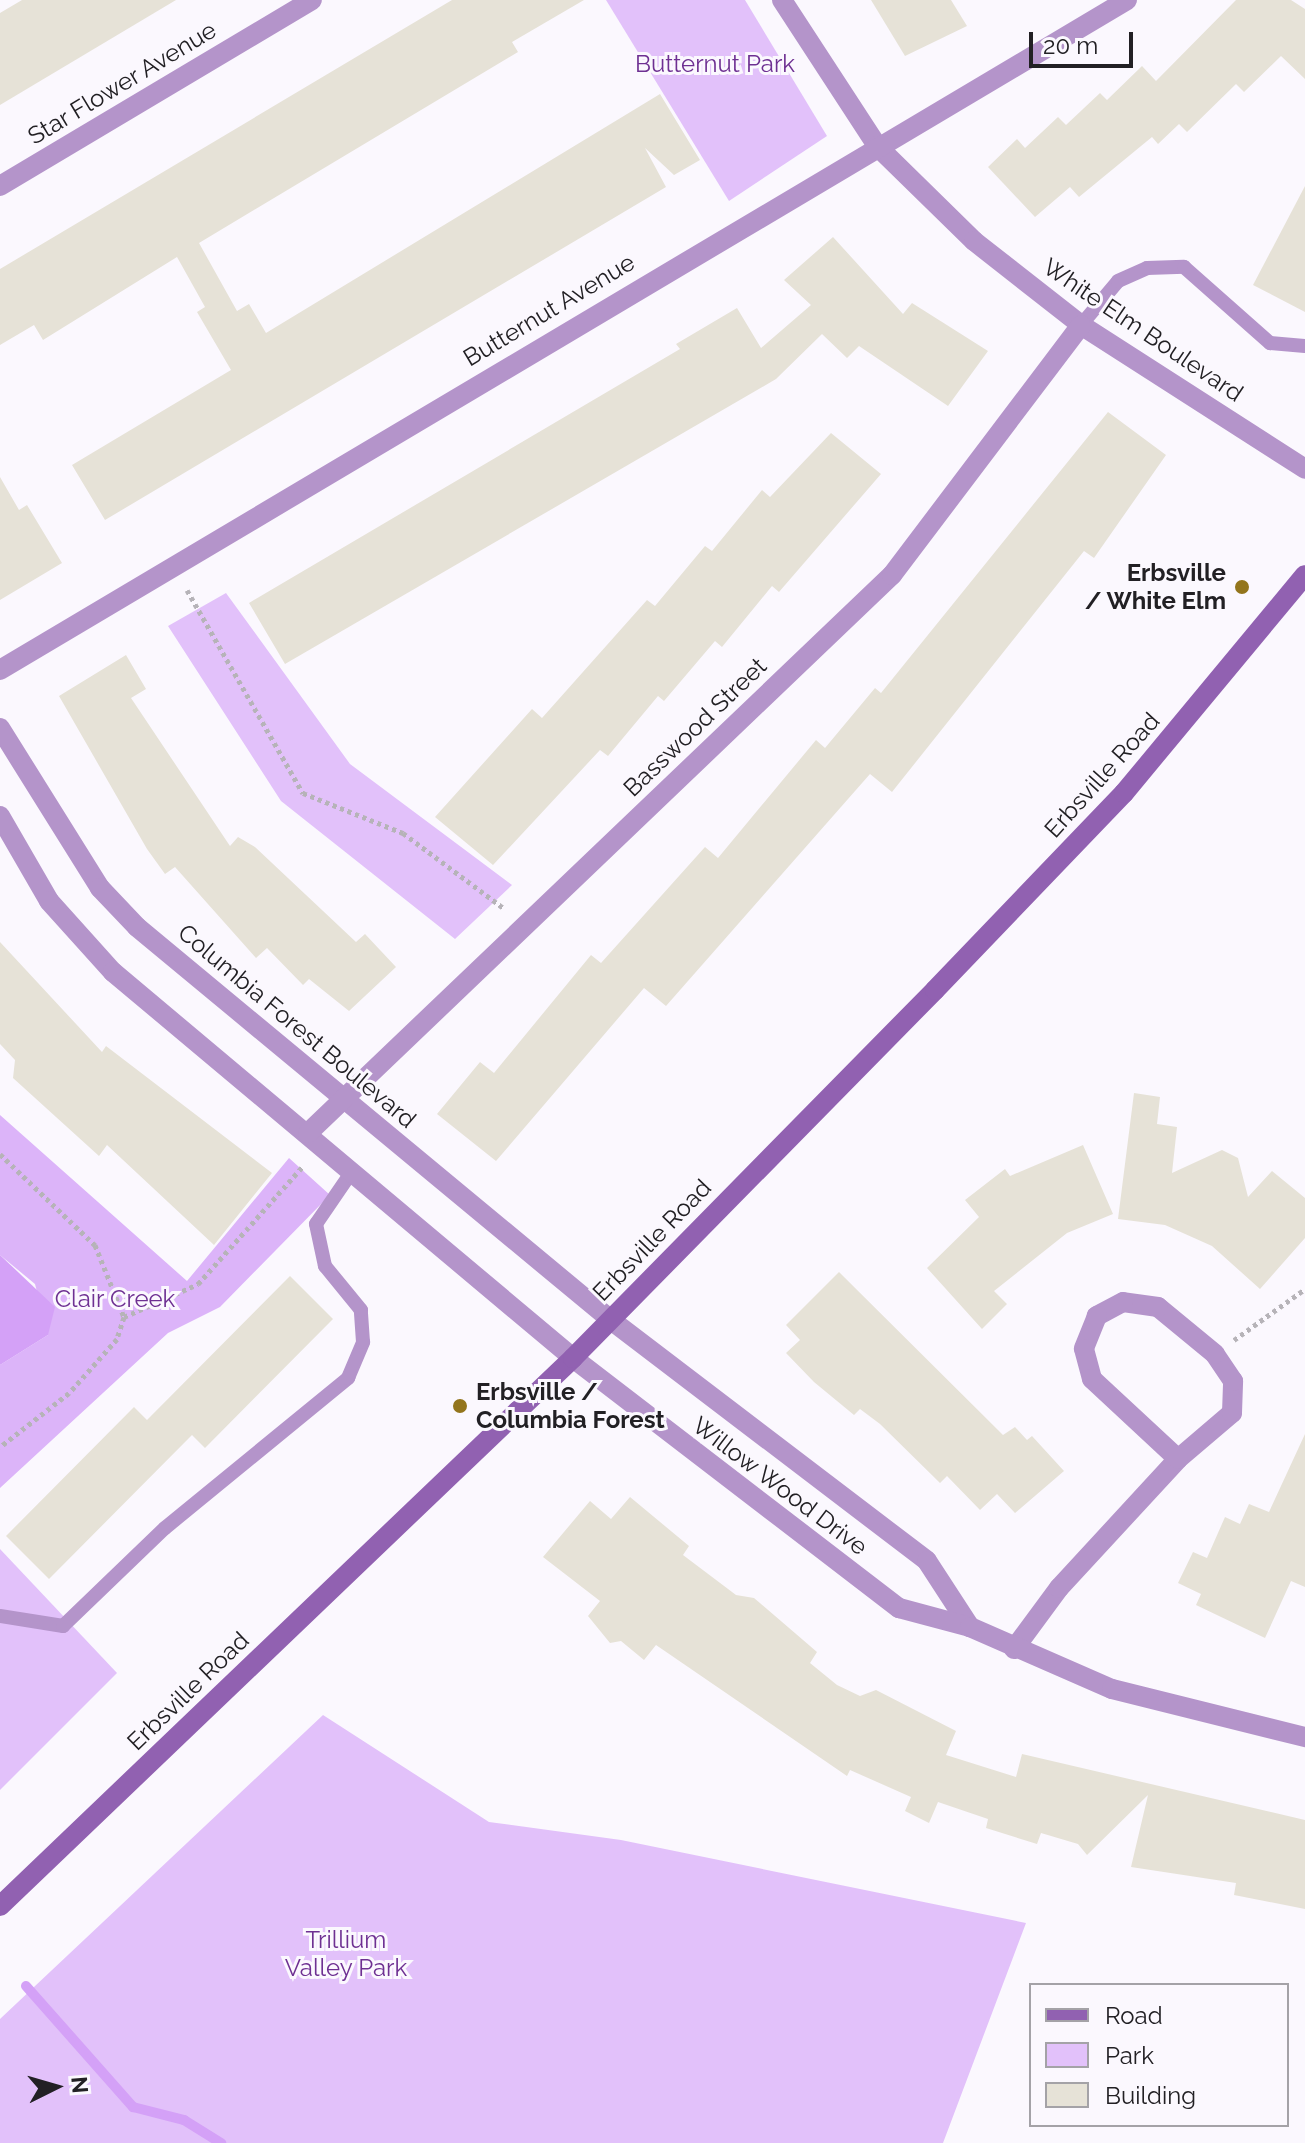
<!DOCTYPE html>
<html>
<head>
<meta charset="utf-8">
<style>
  body { margin:0 }
  #map { position:relative; width:1305px; height:2143px; overflow:hidden; background:#fbf8fe; font-family:Raleway,sans-serif }
  div>[style] { position:absolute }
  .green>* { inset:0; background:#e2c1fa }
  .forest>* { inset:0; background:#dcb4f9 }
  .water>* { inset:0; background:#d4a1f7 }
  .stream>* { height:10px; margin:-5px; padding:0 5px; transform-origin:5px; border-radius:5px; background:#d4a1f7 }
  .building>* { inset:0; background:#e6e2d7 }
  .path>* { height:5px; margin-top:-2.5px; transform-origin:0; background:repeating-linear-gradient(90deg,#b6b3b8 0 4px,transparent 0 8px) }
  .service>* { height:14px; margin:-7px; padding:0 7px; transform-origin:7px; border-radius:7px; background:#b494ca }
  .minor>* { height:20px; margin:-10px; padding:0 10px; transform-origin:10px; border-radius:10px; background:#b494ca }
  .tertiary>* { height:20px; margin:-10px; padding:0 10px; transform-origin:10px; border-radius:10px; background:#b494ca }
  .secondary>* { height:20px; margin:-10px; padding:0 10px; transform-origin:10px; border-radius:10px; background:#9161b1 }
  .dots>* { width:22px; height:22px; translate:-50% -50%; box-sizing:border-box; border:4px solid #fbf8fe; border-radius:50% }
  span { translate:-50% -50%; white-space:nowrap; text-align:center; line-height:1.15; -webkit-text-stroke:6px #fbf8fe; paint-order:stroke }
  .park-label { font-size:24px; color:#6e3092 }
  .street-label { font-size:24px; color:#222024 }
  .poi-label { font-size:24px; color:#222024; font-weight:700 }
  .right { translate:-100% -50%; text-align:right }
  .left { translate:0 -50%; text-align:left }
  .legend { position:absolute; left:1029px; top:1983px; width:260px; height:144px; box-sizing:border-box; background:#fbf8fe; border:2px solid #a4a2a7; margin:0; padding:10px 14px; list-style:none; font-size:24px; color:#222024 }
  .legend li { display:flex; align-items:center; gap:16px; height:40px }
  .legend b { width:40px; border:2px solid #a4a2a7 }
  .north { position:absolute; left:16px; top:2047px; width:80px; height:80px; -webkit-text-stroke:6px #fbf8fe; paint-order:stroke; rotate:85deg; font-size:22px; font-weight:700; line-height:32px; text-align:center; color:#222024 }
  .north::after { content:''; display:block; margin:auto; width:28px; height:36px; background:#222024; clip-path:polygon(50% 0,100% 100%,50% 72%,0 100%) }
  .scale { position:absolute; left:1029px; top:32px; width:104px; height:36px; box-sizing:border-box; border:4px solid #222024; border-top:0; padding-left:10px; font-size:24px; line-height:28px; white-space:nowrap; color:#222024; -webkit-text-stroke:6px #fbf8fe; paint-order:stroke }
</style>
</head>
<body>
<div id="map">
  <div class="green">
    <div style="clip-path:polygon(606px 0,745px 0,827px 136px,729px 201px)"></div>
    <div style="clip-path:polygon(226px 593px,350px 764px,512px 885px,455px 939px,281px 801px,168px 626px)"></div>
    <div style="clip-path:polygon(0 1549px,117px 1673px,0 1790px)"></div>
    <div style="clip-path:polygon(323px 1715px,489px 1822px,621px 1840px,1026px 1923px,943px 2143px,0 2143px,0 2019px)"></div>
  </div>
  <div class="forest">
    <div style="clip-path:polygon(0 1115px,187px 1281px,289px 1158px,330px 1195px,220px 1307px,168px 1333px,0 1488px,0 1365px,48px 1335px,35px 1284px,0 1255px)"></div>
  </div>
  <div class="water">
    <div style="clip-path:polygon(0 1255px,55px 1307px,48px 1335px,0 1365px)"></div>
  </div>
  <div class="stream">
    <div style="left:26px;top:1986px;width:162px;rotate:48.5deg"></div>
    <div style="left:133px;top:2107px;width:53px;rotate:14.3deg"></div>
    <div style="left:184px;top:2120px;width:44px;rotate:31.9deg"></div>
  </div>
  <div class="building">
    <div style="clip-path:polygon(22px 0,176px 0,0 105px,0 13px)"></div>
    <div style="clip-path:polygon(452px 0,584px 0,512px 42px,518px 52px,199px 243px,237px 311px,249px 304px,266px 333px,660px 94px,700px 160px,674px 175px,645px 148px,666px 187px,105px 520px,72px 465px,231px 370px,197px 312px,205px 307px,177px 257px,43px 340px,34px 325px,0 345px,0 269px)"></div>
    <div style="clip-path:polygon(871px 0,951px 0,967px 26px,905px 56px)"></div>
    <div style="clip-path:polygon(1236px 0,1291px 0,1305px 9px,1305px 79px,1281px 56px,1244px 92px,1236px 84px,1187px 132px,1179px 124px,1158px 144px,1152px 137px,1079px 197px,1070px 187px,1035px 217px,988px 167px,1017px 139px,1025px 148px,1058px 117px,1066px 125px,1100px 93px,1107px 100px,1142px 66px,1156px 81px)"></div>
    <div style="clip-path:polygon(1305px 186px,1305px 312px,1253px 285px)"></div>
    <div style="clip-path:polygon(833px 237px,903px 314px,912px 303px,988px 351px,948px 406px,859px 346px,847px 358px,822px 334px,776px 379px,285px 664px,249px 603px,680px 349px,676px 344px,737px 308px,761px 348px,811px 305px,784px 280px)"></div>
    <div style="clip-path:polygon(1108px 412px,1166px 455px,1094px 558px,1084px 551px,892px 792px,870px 774px,666px 1006px,644px 988px,496px 1161px,437px 1114px,480px 1062px,494px 1073px,591px 955px,601px 963px,705px 847px,718px 858px,816px 740px,825px 748px,875px 688px,881px 693px)"></div>
    <div style="clip-path:polygon(831px 433px,881px 474px,779px 592px,772px 586px,722px 647px,715px 641px,664px 701px,658px 696px,608px 756px,600px 750px,493px 865px,435px 817px,532px 709px,542px 718px,647px 600px,655px 606px,705px 546px,712px 551px,762px 490px,770px 497px)"></div>
    <div style="clip-path:polygon(0 477px,19px 510px,27px 505px,62px 563px,0 600px)"></div>
    <div style="clip-path:polygon(126px 655px,146px 689px,131px 698px,230px 846px,238px 837px,255px 847px,356px 942px,365px 934px,396px 967px,349px 1011px,309px 979px,303px 985px,267px 948px,256px 958px,175px 867px,165px 874px,147px 849px,59px 696px)"></div>
    <div style="clip-path:polygon(0 942px,102px 1052px,106px 1046px,272px 1173px,214px 1245px,107px 1145px,99px 1156px,13px 1078px,15px 1060px,0 1044px)"></div>
    <div style="clip-path:polygon(1134px 1093px,1160px 1097px,1157px 1124px,1177px 1127px,1172px 1173px,1222px 1150px,1238px 1158px,1248px 1197px,1272px 1171px,1305px 1198px,1305px 1238px,1260px 1289px,1212px 1246px,1165px 1225px,1118px 1219px)"></div>
    <div style="clip-path:polygon(1083px 1145px,1113px 1214px,1067px 1233px,994px 1291px,1007px 1304px,982px 1329px,927px 1268px,979px 1217px,965px 1200px,1005px 1169px,1010px 1176px)"></div>
    <div style="clip-path:polygon(839px 1272px,1003px 1435px,1015px 1427px,1027px 1440px,1032px 1436px,1064px 1471px,1015px 1513px,997px 1494px,980px 1510px,947px 1476px,940px 1483px,880px 1424px,860px 1409px,854px 1415px,814px 1382px,786px 1353px,800px 1340px,786px 1325px)"></div>
    <div style="clip-path:polygon(290px 1276px,333px 1319px,205px 1448px,192px 1435px,49px 1579px,6px 1536px,134px 1407px,147px 1420px)"></div>
    <div style="clip-path:polygon(1305px 1434px,1305px 1587px,1291px 1581px,1265px 1638px,1196px 1605px,1201px 1594px,1178px 1583px,1193px 1552px,1207px 1558px,1225px 1517px,1240px 1524px,1249px 1504px,1269px 1512px)"></div>
    <div style="clip-path:polygon(630px 1497px,689px 1546px,683px 1555px,736px 1595px,754px 1598px,817px 1652px,810px 1663px,837px 1685px,860px 1696px,876px 1690px,956px 1731px,946px 1755px,1016px 1777px,1022px 1754px,1305px 1820px,1305px 1909px,1234px 1895px,1236px 1883px,1131px 1867px,1148px 1795px,1087px 1855px,1078px 1844px,1041px 1833px,1037px 1844px,986px 1828px,988px 1819px,938px 1802px,929px 1823px,905px 1811px,911px 1797px,850px 1770px,847px 1776px,656px 1645px,644px 1660px,621px 1641px,610px 1643px,588px 1616px,600px 1601px,543px 1557px,590px 1501px,611px 1519px)"></div>
  </div>
  <div class="path">
    <div style="left:187px;top:590px;width:234px;rotate:60.3deg"></div>
    <div style="left:303px;top:793px;width:108px;rotate:21.8deg"></div>
    <div style="left:403px;top:833px;width:127px;rotate:36.7deg"></div>
    <div style="left:0;top:1154px;width:132px;rotate:43.8deg"></div>
    <div style="left:95px;top:1245px;width:78px;rotate:68.1deg"></div>
    <div style="left:124px;top:1317px;width:23px;rotate:108deg"></div>
    <div style="left:117px;top:1339px;width:72px;rotate:131.6deg"></div>
    <div style="left:69px;top:1393px;width:88px;rotate:142deg"></div>
    <div style="left:124px;top:1317px;width:81px;rotate:-24deg"></div>
    <div style="left:198px;top:1284px;width:158px;rotate:-48.3deg"></div>
    <div style="left:1234px;top:1340px;width:87px;rotate:-35.7deg"></div>
  </div>
  <div class="service">
    <div style="left:1081px;top:325px;width:57px;rotate:-49.9deg"></div>
    <div style="left:1118px;top:281px;width:32px;rotate:-24deg"></div>
    <div style="left:1147px;top:268px;width:37px;rotate:-2deg"></div>
    <div style="left:1184px;top:267px;width:115px;rotate:41.5deg"></div>
    <div style="left:1270px;top:343px;width:35px;rotate:5deg"></div>
    <div style="left:0;top:1616px;width:64px;rotate:9deg"></div>
    <div style="left:63px;top:1626px;width:141px;rotate:-43.9deg"></div>
    <div style="left:165px;top:1528px;width:237px;rotate:-39.3deg"></div>
    <div style="left:348px;top:1378px;width:39px;rotate:-67deg"></div>
    <div style="left:363px;top:1342px;width:32px;rotate:-94deg"></div>
    <div style="left:361px;top:1310px;width:57px;rotate:-129.3deg"></div>
    <div style="left:325px;top:1266px;width:43px;rotate:-102.1deg"></div>
    <div style="left:316px;top:1224px;width:65px;rotate:-55.6deg"></div>
  </div>
  <div class="minor">
    <div style="left:782px;top:0;width:174px;rotate:56.9deg"></div>
    <div style="left:877px;top:146px;width:136px;rotate:44.4deg"></div>
    <div style="left:974px;top:241px;width:136px;rotate:38.1deg"></div>
    <div style="left:1081px;top:325px;width:266px;rotate:32.7deg"></div>
    <div style="left:0;top:186px;width:363px;rotate:-30.8deg"></div>
    <div style="left:0;top:670px;width:1311px;rotate:-30.73deg"></div>
    <div style="left:0;top:728px;width:189px;rotate:58deg"></div>
    <div style="left:100px;top:888px;width:54px;rotate:46.5deg"></div>
    <div style="left:137px;top:927px;width:616px;rotate:39.66deg"></div>
    <div style="left:0;top:816px;width:98px;rotate:60deg"></div>
    <div style="left:49px;top:901px;width:96px;rotate:48deg"></div>
    <div style="left:113px;top:972px;width:600px;rotate:40deg"></div>
    <div style="left:308px;top:1133px;width:808px;rotate:-43.7deg"></div>
    <div style="left:892px;top:575px;width:313px;rotate:-52.9deg"></div>
    <div style="left:1014px;top:1649px;width:76px;rotate:-53.6deg"></div>
    <div style="left:1059px;top:1588px;width:176px;rotate:-47.3deg"></div>
    <div style="left:1178px;top:1459px;width:71px;rotate:-40.4deg"></div>
    <div style="left:1232px;top:1413px;width:32px;rotate:-88deg"></div>
    <div style="left:1233px;top:1381px;width:32px;rotate:-124deg"></div>
    <div style="left:1215px;top:1354px;width:74px;rotate:-140.5deg"></div>
    <div style="left:1158px;top:1307px;width:35px;rotate:-172deg"></div>
    <div style="left:1123px;top:1302px;width:30px;rotate:152deg"></div>
    <div style="left:1097px;top:1316px;width:35px;rotate:112deg"></div>
    <div style="left:1084px;top:1349px;width:31px;rotate:75deg"></div>
    <div style="left:1092px;top:1379px;width:117px;rotate:42.9deg"></div>
  </div>
  <div class="tertiary">
    <div style="left:611px;top:1320px;width:397px;rotate:37.3deg"></div>
    <div style="left:927px;top:1561px;width:79px;rotate:56.9deg"></div>
    <div style="left:573px;top:1358px;width:411px;rotate:37.5deg"></div>
    <div style="left:899px;top:1608px;width:73px;rotate:15deg"></div>
    <div style="left:970px;top:1627px;width:155px;rotate:23.6deg"></div>
    <div style="left:1112px;top:1689px;width:199px;rotate:14deg"></div>
  </div>
  <div class="secondary">
    <div style="left:0;top:1906px;width:793px;rotate:-43.72deg"></div>
    <div style="left:573px;top:1358px;width:516px;rotate:-45.47deg"></div>
    <div style="left:935px;top:990px;width:273px;rotate:-46.2deg"></div>
    <div style="left:1124px;top:793px;width:283px;rotate:-50.3deg"></div>
  </div>
  <div class="dots">
    <div style="left:1242px;top:587px;background:#93751c"></div>
    <div style="left:460px;top:1406px;background:#93751c"></div>
  </div>
  <div class="park-label">
    <span style="left:715px;top:64px">Butternut Park</span>
    <span style="left:115px;top:1299px">Clair Creek</span>
    <span style="left:346px;top:1954px">Trillium<br>Valley Park</span>
  </div>
  <div class="street-label">
    <span style="left:122px;top:83px;rotate:-31deg">Star Flower Avenue</span>
    <span style="left:549px;top:310px;rotate:-31deg">Butternut Avenue</span>
    <span style="left:1143px;top:330px;rotate:34deg">White Elm Boulevard</span>
    <span style="left:695px;top:727px;rotate:-44deg">Basswood Street</span>
    <span style="left:1102px;top:775px;rotate:-48deg">Erbsville Road</span>
    <span style="left:297px;top:1026px;rotate:40deg">Columbia Forest Boulevard</span>
    <span style="left:652px;top:1240px;rotate:-46deg">Erbsville Road</span>
    <span style="left:780px;top:1486px;rotate:37deg">Willow Wood Drive</span>
    <span style="left:188px;top:1691px;rotate:-44deg">Erbsville Road</span>
  </div>
  <div class="poi-label">
    <span class="right" style="left:1226px;top:587px">Erbsville<br>/ White Elm</span>
    <span class="left" style="left:476px;top:1406px">Erbsville /<br>Columbia Forest</span>
  </div>
  <ul class="legend">
  <li><b style="height:10px;background:#9161b1"></b>Road</li>
  <li><b style="height:22px;background:#e2c1fa"></b>Park</li>
  <li><b style="height:22px;background:#e6e2d7"></b>Building</li>
  </ul>
  <div class="north">N</div>
  <div class="scale">20 m</div>
</div>
</body>
</html>
